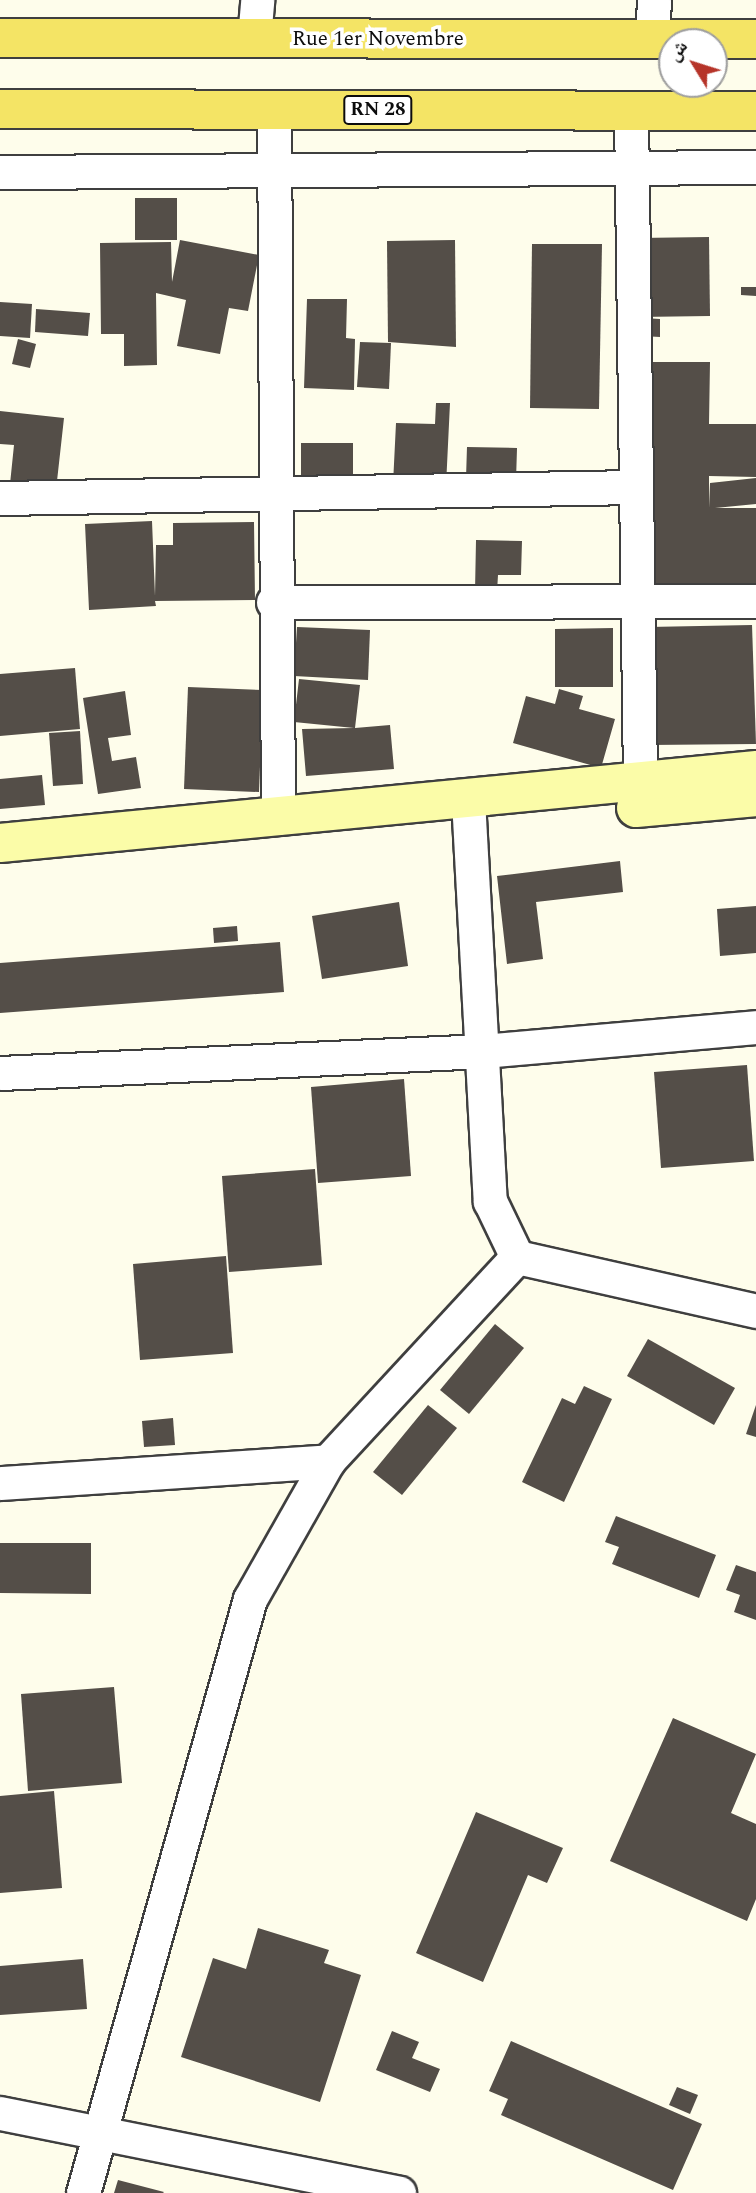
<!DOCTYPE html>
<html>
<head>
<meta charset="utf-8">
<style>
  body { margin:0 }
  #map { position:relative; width:756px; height:2193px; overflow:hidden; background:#fefdeb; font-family:Spectral,"Noto Naskh Arabic",serif }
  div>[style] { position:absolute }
  .building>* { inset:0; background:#544e48 }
  .roads { filter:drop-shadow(2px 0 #3f3f3f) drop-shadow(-2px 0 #3f3f3f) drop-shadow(0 2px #3f3f3f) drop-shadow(0 -2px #3f3f3f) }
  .street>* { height:33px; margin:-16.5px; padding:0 16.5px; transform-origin:16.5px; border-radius:16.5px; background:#fff }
  .secondary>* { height:38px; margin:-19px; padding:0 19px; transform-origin:19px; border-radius:19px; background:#fbfca8 }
  .primary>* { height:38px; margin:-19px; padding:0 19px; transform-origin:19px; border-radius:19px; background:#f4e465 }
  span { translate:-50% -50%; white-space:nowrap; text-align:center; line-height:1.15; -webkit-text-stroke:7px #fff; paint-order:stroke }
  .shield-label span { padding:2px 5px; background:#fff; border:2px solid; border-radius:5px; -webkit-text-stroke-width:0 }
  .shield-label { font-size:19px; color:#0c0c0c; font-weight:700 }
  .street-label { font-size:21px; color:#0c0c0c }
  .north { position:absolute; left:658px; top:28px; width:70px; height:70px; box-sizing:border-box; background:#fff; border:2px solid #9e9e9e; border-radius:50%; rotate:308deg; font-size:19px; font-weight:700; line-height:28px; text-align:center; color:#0c0c0c }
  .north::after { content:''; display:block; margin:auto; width:24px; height:32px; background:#b63429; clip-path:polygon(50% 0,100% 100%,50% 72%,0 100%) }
</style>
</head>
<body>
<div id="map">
  <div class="building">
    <div style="clip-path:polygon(135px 198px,177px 198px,177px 240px,135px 240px)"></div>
    <div style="clip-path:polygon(709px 237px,710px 316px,639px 317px,638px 238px)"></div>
    <div style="clip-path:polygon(180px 240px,259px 255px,248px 311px,229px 308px,220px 354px,177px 346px,186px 300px,156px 293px,157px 365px,124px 366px,124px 334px,101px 334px,100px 243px,171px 242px,172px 282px)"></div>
    <div style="clip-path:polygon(455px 240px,456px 347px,388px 342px,387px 241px)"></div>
    <div style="clip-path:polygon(532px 244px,602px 244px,599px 409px,530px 408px)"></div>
    <div style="clip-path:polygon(741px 287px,756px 287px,756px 296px,741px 295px)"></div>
    <div style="clip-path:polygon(307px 299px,347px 299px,346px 338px,355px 339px,354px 390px,304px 388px)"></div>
    <div style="clip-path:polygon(0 302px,32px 304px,30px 338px,0 336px)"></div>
    <div style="clip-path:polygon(36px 309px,90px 313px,88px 336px,35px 332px)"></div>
    <div style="clip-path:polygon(643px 318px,660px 319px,660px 337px,642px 336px)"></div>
    <div style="clip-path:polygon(18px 339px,36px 344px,30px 368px,12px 364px)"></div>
    <div style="clip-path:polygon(360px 342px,391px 343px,389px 389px,357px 387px)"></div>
    <div style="clip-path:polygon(642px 362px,710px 362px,709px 424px,756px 424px,756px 477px,709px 476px,709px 508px,710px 483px,756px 478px,756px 504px,715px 508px,756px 508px,756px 591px,641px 591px)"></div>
    <div style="clip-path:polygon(436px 403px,450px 403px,446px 486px,393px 484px,396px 423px,435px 424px)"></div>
    <div style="clip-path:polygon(0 411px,64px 418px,56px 490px,10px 484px,14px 445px,0 444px)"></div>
    <div style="clip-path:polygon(301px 443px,353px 443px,353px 484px,301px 484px)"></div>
    <div style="clip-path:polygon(467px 447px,517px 448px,516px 480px,466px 478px)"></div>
    <div style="clip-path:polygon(152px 521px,155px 596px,156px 545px,173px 545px,173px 523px,254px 522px,255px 600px,155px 601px,156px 606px,89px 610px,85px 524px)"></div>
    <div style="clip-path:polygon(476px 540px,522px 541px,521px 575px,498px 575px,497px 592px,475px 591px)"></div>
    <div style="clip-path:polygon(752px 625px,756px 744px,649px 745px,648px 627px)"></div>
    <div style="clip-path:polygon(297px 627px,370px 630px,368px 680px,294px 676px)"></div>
    <div style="clip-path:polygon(613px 628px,613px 687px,555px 687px,555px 629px)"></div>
    <div style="clip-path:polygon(75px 668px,80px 729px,0 736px,0 674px)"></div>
    <div style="clip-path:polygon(299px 679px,360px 685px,355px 728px,390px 725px,394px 769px,306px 776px,302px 729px,354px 728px,294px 722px)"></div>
    <div style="clip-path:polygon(188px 687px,263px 690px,259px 792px,184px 789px)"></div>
    <div style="clip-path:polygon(559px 689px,583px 696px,579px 709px,615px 719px,601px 768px,513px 743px,526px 696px,555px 704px)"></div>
    <div style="clip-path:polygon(125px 691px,131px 735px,108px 738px,112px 761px,136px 757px,141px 788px,98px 794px,83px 698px)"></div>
    <div style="clip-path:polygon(80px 731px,83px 784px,53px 786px,49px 733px)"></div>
    <div style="clip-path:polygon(42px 775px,45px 805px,0 809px,0 779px)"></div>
    <div style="clip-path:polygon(620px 861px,623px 892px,536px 902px,543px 959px,507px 964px,497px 876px)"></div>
    <div style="clip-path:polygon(399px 902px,408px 966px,322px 979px,312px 916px)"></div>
    <div style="clip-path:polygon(756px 906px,756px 953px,720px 956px,717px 909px)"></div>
    <div style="clip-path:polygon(237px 926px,238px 941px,214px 943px,213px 928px)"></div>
    <div style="clip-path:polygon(280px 942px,284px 992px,0 1013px,0 963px)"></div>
    <div style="clip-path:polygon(747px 1065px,754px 1161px,661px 1168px,654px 1072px)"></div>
    <div style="clip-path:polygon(404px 1079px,411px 1176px,318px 1183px,311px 1087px)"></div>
    <div style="clip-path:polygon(315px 1169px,322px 1265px,229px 1272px,222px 1176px)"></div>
    <div style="clip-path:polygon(226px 1256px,233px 1353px,140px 1360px,133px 1264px)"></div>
    <div style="clip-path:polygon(495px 1324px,524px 1348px,469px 1414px,440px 1390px)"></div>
    <div style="clip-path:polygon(648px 1339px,735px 1388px,714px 1425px,627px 1376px)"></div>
    <div style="clip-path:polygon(584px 1386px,612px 1399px,564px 1502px,522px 1482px,562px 1398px,575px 1404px)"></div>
    <div style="clip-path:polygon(428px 1405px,457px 1428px,402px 1495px,373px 1472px)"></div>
    <div style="clip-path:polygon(756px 1405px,756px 1437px,746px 1434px)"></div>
    <div style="clip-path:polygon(173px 1418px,175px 1445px,144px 1447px,142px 1421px)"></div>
    <div style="clip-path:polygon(616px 1516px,716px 1555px,699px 1598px,612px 1564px,619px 1547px,605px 1542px)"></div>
    <div style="clip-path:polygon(0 1543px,91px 1543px,91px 1594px,0 1593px)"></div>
    <div style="clip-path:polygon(736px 1565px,756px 1572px,756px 1620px,734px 1612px,740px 1595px,726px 1590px)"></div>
    <div style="clip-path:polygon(114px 1687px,122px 1783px,28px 1791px,21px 1694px)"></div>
    <div style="clip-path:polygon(673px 1718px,756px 1754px,731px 1813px,756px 1824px,756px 1899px,747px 1921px,610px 1861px)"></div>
    <div style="clip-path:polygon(54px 1791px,62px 1888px,0 1893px,0 1796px)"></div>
    <div style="clip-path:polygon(476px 1812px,563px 1848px,547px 1883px,528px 1875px,483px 1982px,416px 1953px)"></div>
    <div style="clip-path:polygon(258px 1928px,329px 1950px,324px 1963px,361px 1975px,320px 2102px,181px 2057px,213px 1958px,246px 1969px)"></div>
    <div style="clip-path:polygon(83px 1959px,87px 2009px,0 2015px,0 1966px)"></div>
    <div style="clip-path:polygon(392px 2031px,419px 2042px,412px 2058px,440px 2069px,430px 2092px,376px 2070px)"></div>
    <div style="clip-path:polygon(511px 2041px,702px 2124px,673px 2190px,501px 2115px,508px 2099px,489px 2091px)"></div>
    <div style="clip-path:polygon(677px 2087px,698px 2095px,690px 2114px,669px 2105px)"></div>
    <div style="clip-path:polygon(118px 2180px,164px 2192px,163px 2193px,114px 2193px)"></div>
  </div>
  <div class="roads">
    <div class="street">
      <div style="left:254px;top:38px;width:38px;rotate:-85deg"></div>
      <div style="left:653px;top:39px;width:39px;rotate:-89deg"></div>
      <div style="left:274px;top:110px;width:708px;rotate:89.68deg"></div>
      <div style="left:631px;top:111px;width:670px;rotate:89.23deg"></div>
      <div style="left:0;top:172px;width:756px;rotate:-0.38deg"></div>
      <div style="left:0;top:498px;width:636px;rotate:-0.99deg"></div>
      <div style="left:273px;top:602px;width:483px;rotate:-0.1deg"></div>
      <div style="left:468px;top:799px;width:403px;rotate:86.9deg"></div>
      <div style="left:490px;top:1201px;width:62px;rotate:64.3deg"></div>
      <div style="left:0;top:1073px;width:483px;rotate:-2.6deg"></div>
      <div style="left:482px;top:1051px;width:275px;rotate:-5deg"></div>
      <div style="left:517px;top:1257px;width:245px;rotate:12.7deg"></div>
      <div style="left:0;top:1483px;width:329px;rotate:-3.8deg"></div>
      <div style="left:0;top:2113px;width:407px;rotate:11.3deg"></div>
      <div style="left:83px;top:2193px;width:617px;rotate:-74.3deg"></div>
      <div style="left:250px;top:1599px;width:159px;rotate:-60.5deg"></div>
      <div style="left:328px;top:1461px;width:278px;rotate:-47.2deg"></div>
    </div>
    <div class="secondary">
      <div style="left:636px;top:808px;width:121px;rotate:-5.2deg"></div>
      <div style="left:0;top:843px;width:760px;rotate:-5.52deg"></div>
    </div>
    <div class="primary">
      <div style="left:0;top:38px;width:756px;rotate:0.08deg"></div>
      <div style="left:0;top:109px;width:756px;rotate:0.15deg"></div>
    </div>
  </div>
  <div class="shield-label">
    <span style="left:378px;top:110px">RN 28</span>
  </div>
  <div class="street-label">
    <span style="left:378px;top:39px">Rue 1er Novembre</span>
  </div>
  <div class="north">ش</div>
</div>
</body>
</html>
